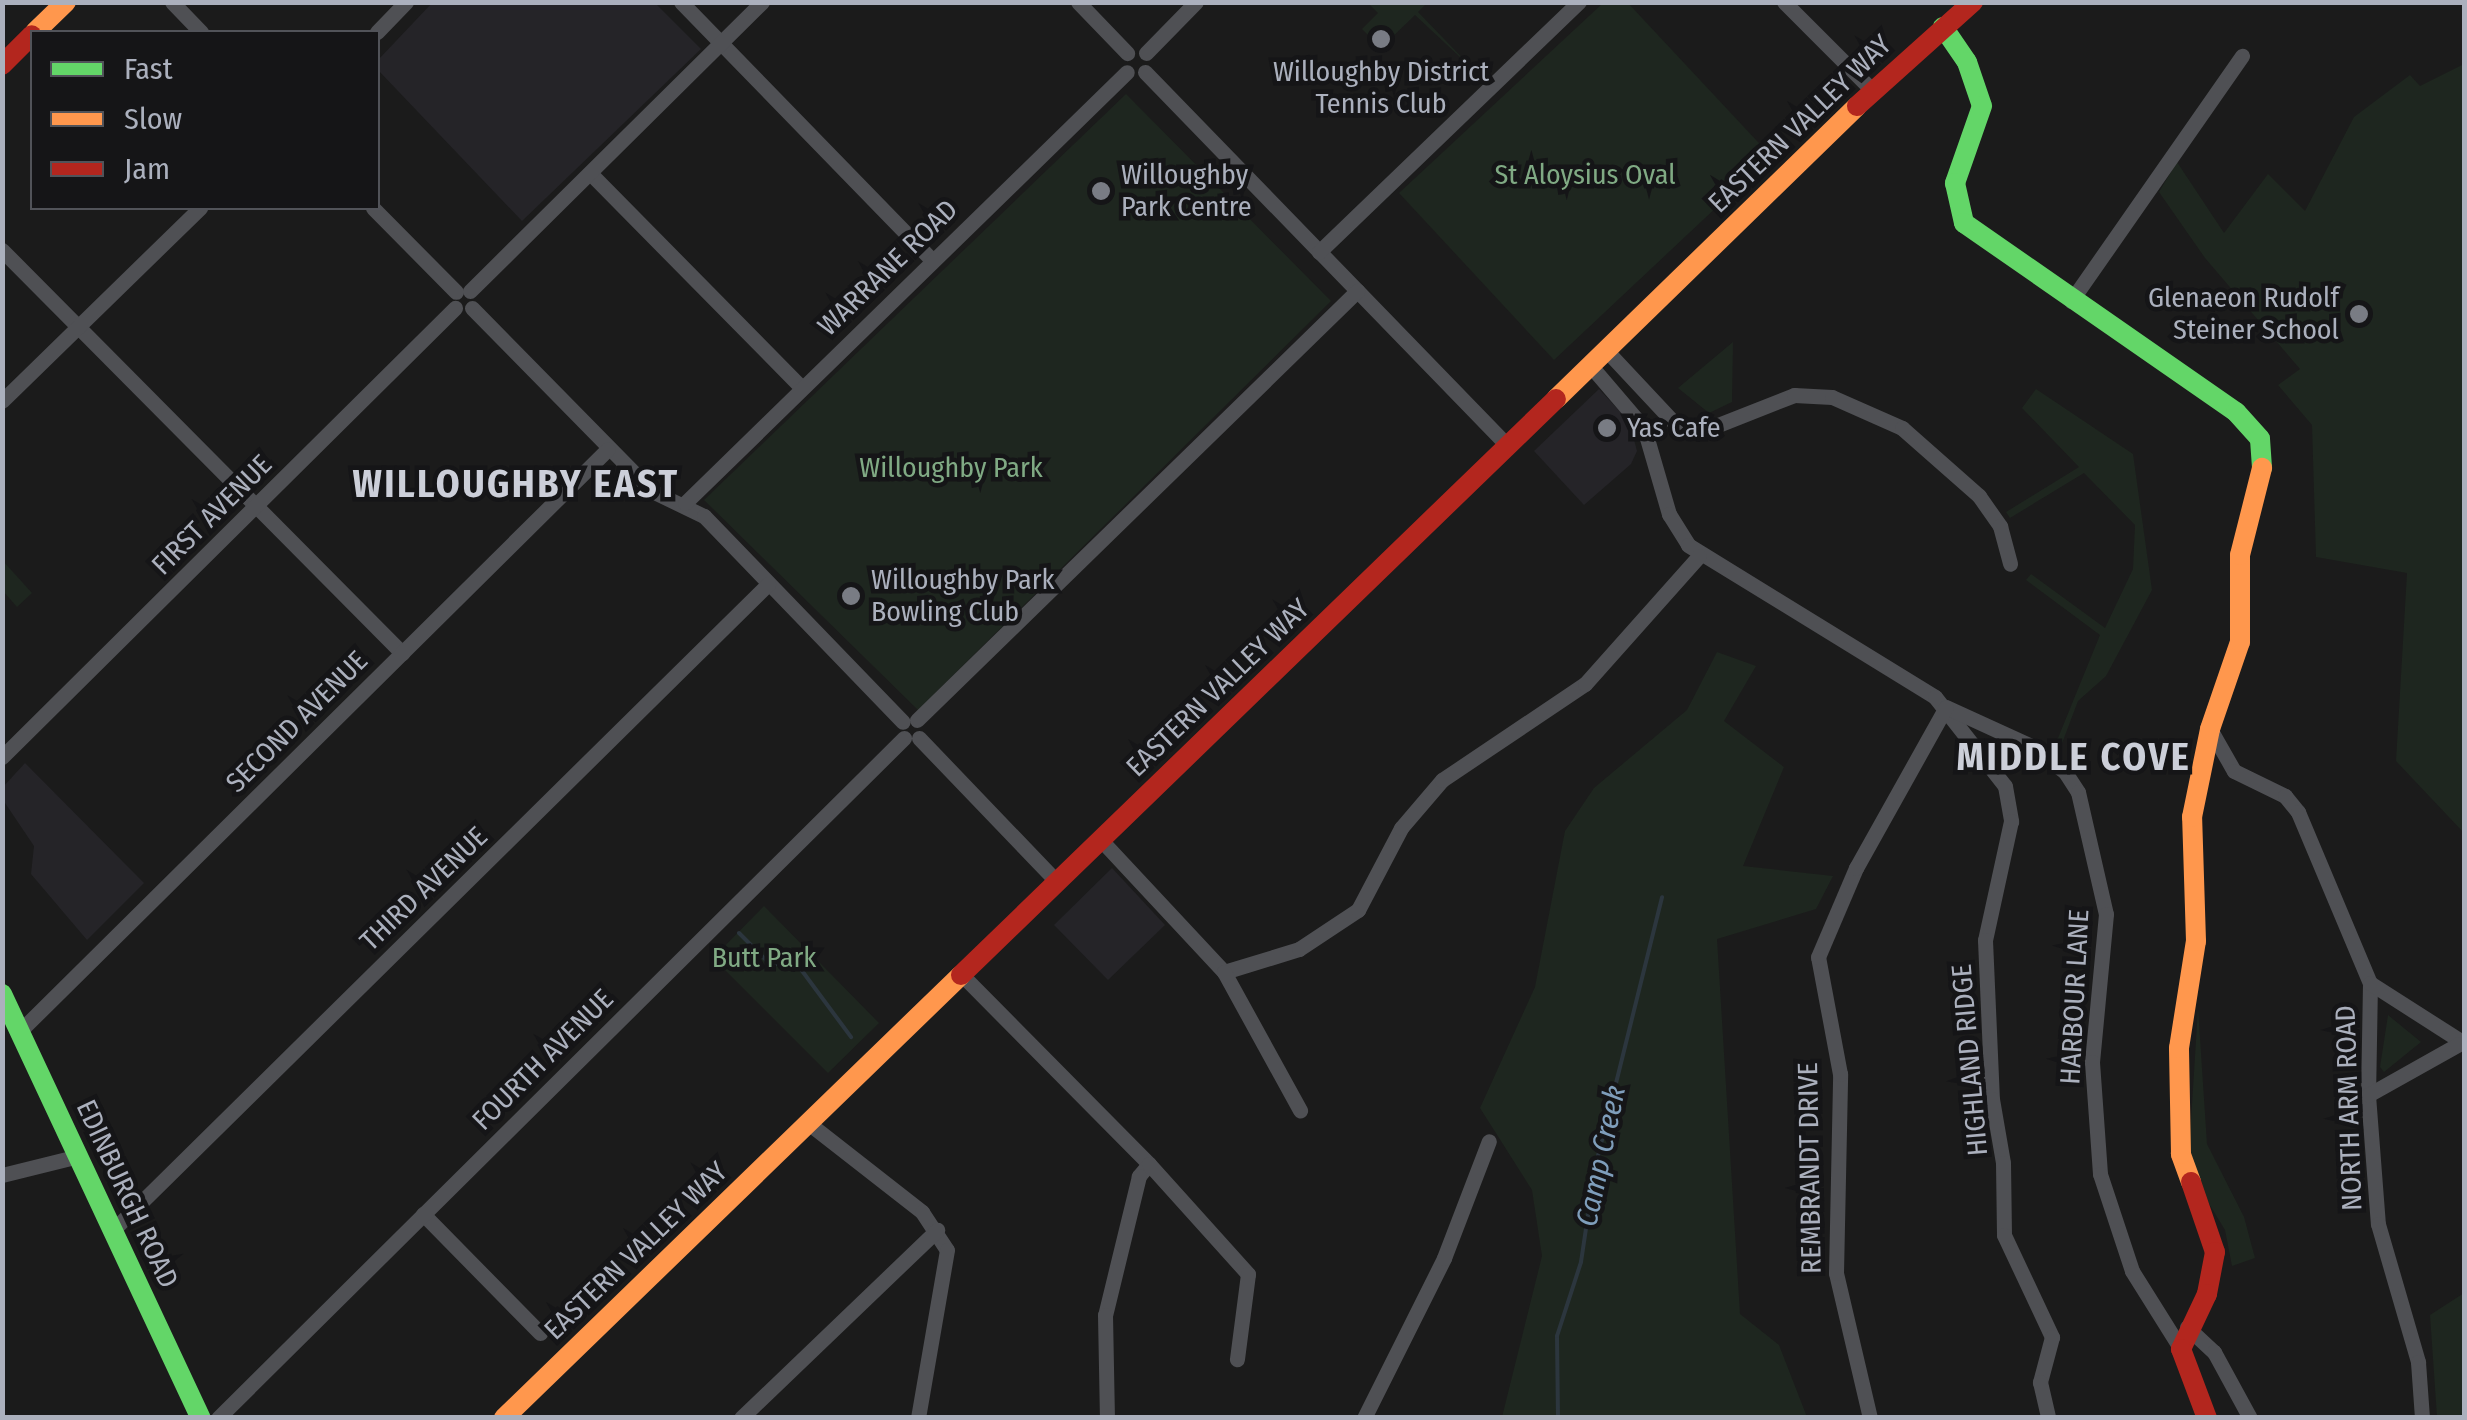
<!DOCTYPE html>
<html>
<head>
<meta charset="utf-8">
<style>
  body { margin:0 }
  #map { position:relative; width:2467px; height:1420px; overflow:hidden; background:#1b1b1b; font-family:"Fira Sans Condensed",sans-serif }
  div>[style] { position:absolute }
  .built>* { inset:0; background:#252428 }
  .green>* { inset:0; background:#1e261f }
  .stream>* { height:4px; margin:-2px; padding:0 2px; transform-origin:2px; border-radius:2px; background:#2c363e }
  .street>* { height:15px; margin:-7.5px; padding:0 7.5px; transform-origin:7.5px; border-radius:7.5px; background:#4f5054 }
  .fast>* { height:20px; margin:-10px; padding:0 10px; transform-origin:10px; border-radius:10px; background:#63d668 }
  .slow>* { height:20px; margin:-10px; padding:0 10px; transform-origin:10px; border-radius:10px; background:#ff974d }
  .jam>* { height:20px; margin:-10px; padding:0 10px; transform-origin:10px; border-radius:10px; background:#b3261e }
  .dots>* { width:28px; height:28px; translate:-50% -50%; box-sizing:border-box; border:5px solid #151517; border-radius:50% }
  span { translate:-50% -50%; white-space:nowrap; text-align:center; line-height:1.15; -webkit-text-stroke:9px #151517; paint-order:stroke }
  .poi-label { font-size:28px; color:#abb0bd }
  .left { translate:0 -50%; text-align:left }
  .right { translate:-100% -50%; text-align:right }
  .street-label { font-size:28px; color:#abb0bd }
  .park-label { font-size:28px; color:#80aa84 }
  .water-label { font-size:30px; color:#7f9ebb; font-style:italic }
  .district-label { font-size:38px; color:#cccfd9; font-weight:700; letter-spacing:2.5px }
  .frame { position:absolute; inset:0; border:5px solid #abb0bd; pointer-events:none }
  .legend { position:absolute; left:30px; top:30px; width:350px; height:180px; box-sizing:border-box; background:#151517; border:2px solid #515359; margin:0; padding:12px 18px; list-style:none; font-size:30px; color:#abb0bd }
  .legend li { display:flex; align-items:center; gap:20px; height:50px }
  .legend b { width:50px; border:2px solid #515359 }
</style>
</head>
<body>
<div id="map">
  <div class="built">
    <div style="clip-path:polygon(432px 3px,655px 3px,701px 49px,522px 221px,378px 70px,378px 60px)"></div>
    <div style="clip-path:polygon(1599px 389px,1629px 421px,1637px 451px,1631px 464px,1584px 505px,1534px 451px)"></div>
    <div style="clip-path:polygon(25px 763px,144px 883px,87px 940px,31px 874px,34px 846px,3px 800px,3px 787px)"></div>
    <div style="clip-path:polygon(1112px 868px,1165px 925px,1108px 980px,1054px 925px)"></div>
  </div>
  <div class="green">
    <div style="clip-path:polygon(1368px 3px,1427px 3px,1418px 12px,1477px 73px,1415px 15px,1381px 48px,1362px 29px,1378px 13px)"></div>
    <div style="clip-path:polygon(1603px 3px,1628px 3px,1771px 156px,1554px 360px,1399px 193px)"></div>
    <div style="clip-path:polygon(2464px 64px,2464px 833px,2396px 761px,2407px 573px,2316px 557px,2312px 425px,2278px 385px,2300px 369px,2205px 258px,2159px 192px,2177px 162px,2224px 233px,2268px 174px,2305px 211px,2354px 117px,2410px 75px,2420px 86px)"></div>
    <div style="clip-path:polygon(1126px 94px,1331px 301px,918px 710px,704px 500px)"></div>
    <div style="clip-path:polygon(1733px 342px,1732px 402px,1709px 413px,1678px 388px)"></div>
    <div style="clip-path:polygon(2036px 389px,2133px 454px,2152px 590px,2106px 676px,2078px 701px,2061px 746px,2049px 753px,2044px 750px,2058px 738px,2100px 635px,2026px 580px,2031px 574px,2105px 628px,2133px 569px,2135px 525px,2084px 473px,2010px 518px,2006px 512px,2079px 467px,2022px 408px)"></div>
    <div style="clip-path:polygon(3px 561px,32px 593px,17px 607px,3px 591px)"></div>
    <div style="clip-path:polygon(1717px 652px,1756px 666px,1724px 721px,1784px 767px,1743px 866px,1833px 876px,1816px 909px,1717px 939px,1740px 1314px,1779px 1345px,1807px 1417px,1502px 1417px,1542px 1256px,1532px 1190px,1480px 1108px,1535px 987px,1565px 831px,1594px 788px,1687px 710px)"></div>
    <div style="clip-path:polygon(764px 906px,879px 1023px,828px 1073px,713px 958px)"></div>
    <div style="clip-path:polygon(2198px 1008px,2207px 1144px,2244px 1217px,2255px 1258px,2232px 1266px,2225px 1230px,2188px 1169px)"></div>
    <div style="clip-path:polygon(2388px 1015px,2421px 1042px,2384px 1072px,2380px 1067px)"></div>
    <div style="clip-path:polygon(2464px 1293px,2464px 1417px,2437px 1417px,2430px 1315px)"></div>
  </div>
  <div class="stream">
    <div style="left:739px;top:933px;width:44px;rotate:45deg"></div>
    <div style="left:770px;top:964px;width:27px"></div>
    <div style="left:797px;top:964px;width:91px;rotate:53.5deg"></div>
    <div style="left:1558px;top:1418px;width:82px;rotate:-90.7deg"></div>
    <div style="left:1557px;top:1336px;width:78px;rotate:-72deg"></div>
    <div style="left:1581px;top:1262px;width:95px;rotate:-81.5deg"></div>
    <div style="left:1595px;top:1168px;width:279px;rotate:-76.1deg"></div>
  </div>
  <div class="street">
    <div style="left:172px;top:2px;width:42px;rotate:46deg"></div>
    <div style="left:681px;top:2px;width:360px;rotate:45.8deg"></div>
    <div style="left:1078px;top:2px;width:71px;rotate:46.1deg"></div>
    <div style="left:1784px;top:2px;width:126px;rotate:45deg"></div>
    <div style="left:377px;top:32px;width:42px;rotate:-46deg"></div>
    <div style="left:1146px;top:53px;width:71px;rotate:-45.6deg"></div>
    <div style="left:1145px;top:72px;width:520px;rotate:45.86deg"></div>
    <div style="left:591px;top:174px;width:299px;rotate:45.4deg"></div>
    <div style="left:373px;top:208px;width:118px;rotate:45.3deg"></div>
    <div style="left:2px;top:250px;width:568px;rotate:45.21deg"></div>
    <div style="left:1319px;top:252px;width:361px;rotate:-43.9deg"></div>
    <div style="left:470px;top:291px;width:411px;rotate:-44.7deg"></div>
    <div style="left:2071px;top:301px;width:299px;rotate:-55.1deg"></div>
    <div style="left:472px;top:308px;width:257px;rotate:45.5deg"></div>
    <div style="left:652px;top:491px;width:58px;rotate:25.7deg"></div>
    <div style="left:704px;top:516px;width:286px;rotate:46deg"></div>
    <div style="left:1605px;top:349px;width:105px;rotate:46.9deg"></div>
    <div style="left:1677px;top:426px;width:41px;rotate:-1.4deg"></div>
    <div style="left:1718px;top:425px;width:82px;rotate:-21.5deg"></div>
    <div style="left:1794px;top:395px;width:38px;rotate:3deg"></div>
    <div style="left:1832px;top:397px;width:77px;rotate:23.9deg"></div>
    <div style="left:1902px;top:428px;width:103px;rotate:41.4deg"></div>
    <div style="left:1979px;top:496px;width:37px;rotate:55deg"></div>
    <div style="left:2000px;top:526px;width:39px;rotate:75deg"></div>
    <div style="left:1590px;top:365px;width:83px;rotate:49.4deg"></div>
    <div style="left:1644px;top:428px;width:90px;rotate:73.8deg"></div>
    <div style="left:1669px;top:514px;width:36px;rotate:58deg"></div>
    <div style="left:1688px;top:545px;width:290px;rotate:31.6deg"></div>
    <div style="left:1935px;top:697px;width:113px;rotate:51.8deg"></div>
    <div style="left:2005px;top:786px;width:36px;rotate:80deg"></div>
    <div style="left:2011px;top:821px;width:122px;rotate:102.3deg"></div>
    <div style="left:1985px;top:940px;width:159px;rotate:87.5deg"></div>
    <div style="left:1992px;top:1099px;width:65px;rotate:80.2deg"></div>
    <div style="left:2003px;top:1163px;width:72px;rotate:89.2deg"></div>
    <div style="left:2004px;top:1235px;width:113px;rotate:64.8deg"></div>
    <div style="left:2052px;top:1337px;width:47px;rotate:104.9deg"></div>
    <div style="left:2040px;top:1382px;width:37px;rotate:77deg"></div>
    <div style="left:2px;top:401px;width:277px;rotate:-44.3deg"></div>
    <div style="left:685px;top:503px;width:617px;rotate:-44.28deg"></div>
    <div style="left:1946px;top:707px;width:94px;rotate:24.6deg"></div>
    <div style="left:2031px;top:746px;width:43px;rotate:37.4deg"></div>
    <div style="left:2065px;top:772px;width:24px;rotate:57deg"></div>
    <div style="left:2078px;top:792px;width:125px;rotate:77.1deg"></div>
    <div style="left:2106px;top:914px;width:149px;rotate:95.4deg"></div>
    <div style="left:2092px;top:1062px;width:112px;rotate:85.9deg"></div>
    <div style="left:2100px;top:1174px;width:102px;rotate:71.7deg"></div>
    <div style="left:2132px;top:1271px;width:92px;rotate:57.9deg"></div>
    <div style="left:917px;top:720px;width:615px;rotate:-44.27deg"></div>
    <div style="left:2210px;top:729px;width:48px;rotate:60.3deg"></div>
    <div style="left:2234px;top:771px;width:57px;rotate:26.1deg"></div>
    <div style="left:2285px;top:796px;width:21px;rotate:51deg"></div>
    <div style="left:2298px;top:812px;width:186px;rotate:67.2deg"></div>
    <div style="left:2370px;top:983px;width:112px;rotate:91deg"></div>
    <div style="left:2368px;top:1095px;width:129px;rotate:85.6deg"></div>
    <div style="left:2378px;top:1224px;width:144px;rotate:73.8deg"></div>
    <div style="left:2418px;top:1362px;width:56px;rotate:85.9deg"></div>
    <div style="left:919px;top:738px;width:199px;rotate:46.2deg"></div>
    <div style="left:2px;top:757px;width:638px;rotate:-44.75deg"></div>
    <div style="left:1101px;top:840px;width:180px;rotate:47deg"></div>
    <div style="left:1224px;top:972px;width:78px;rotate:-17deg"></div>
    <div style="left:1299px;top:949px;width:71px;rotate:-33.5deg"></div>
    <div style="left:1358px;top:910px;width:93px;rotate:-62.3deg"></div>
    <div style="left:1401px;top:828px;width:63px;rotate:-49.5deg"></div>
    <div style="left:1442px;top:780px;width:172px;rotate:-33.9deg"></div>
    <div style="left:1585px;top:684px;width:171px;rotate:-48.3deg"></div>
    <div style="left:1224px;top:972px;width:158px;rotate:61.2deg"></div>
    <div style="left:961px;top:974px;width:267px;rotate:45.3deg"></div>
    <div style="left:1149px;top:1164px;width:16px;rotate:130deg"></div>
    <div style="left:1139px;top:1176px;width:143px;rotate:103.7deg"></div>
    <div style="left:1105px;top:1315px;width:103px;rotate:88.9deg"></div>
    <div style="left:2370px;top:983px;width:112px;rotate:32.6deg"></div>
    <div style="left:20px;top:1031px;width:827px;rotate:-44.71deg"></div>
    <div style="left:2368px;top:1095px;width:104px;rotate:-29.3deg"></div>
    <div style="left:807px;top:1122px;width:146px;rotate:38deg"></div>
    <div style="left:922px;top:1212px;width:45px;rotate:56.7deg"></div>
    <div style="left:947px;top:1250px;width:170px;rotate:99.8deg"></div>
    <div style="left:1149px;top:1164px;width:148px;rotate:48deg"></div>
    <div style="left:1248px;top:1274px;width:86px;rotate:97.4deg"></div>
    <div style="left:2px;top:1175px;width:79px;rotate:-13.9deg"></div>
    <div style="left:423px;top:1214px;width:167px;rotate:45.5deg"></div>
    <div style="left:114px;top:1229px;width:919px;rotate:-44.6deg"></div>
    <div style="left:2187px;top:1327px;width:37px;rotate:43deg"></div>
    <div style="left:2214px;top:1352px;width:75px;rotate:61.4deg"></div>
    <div style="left:218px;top:1418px;width:966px;rotate:-44.75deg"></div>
    <div style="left:741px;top:1418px;width:272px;rotate:-43.8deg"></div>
    <div style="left:1364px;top:1418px;width:179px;rotate:-63.4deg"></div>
    <div style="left:1444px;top:1258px;width:125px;rotate:-69deg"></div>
    <div style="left:1870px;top:1418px;width:149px;rotate:-103.2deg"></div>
    <div style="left:1836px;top:1273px;width:199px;rotate:-88.8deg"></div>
    <div style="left:1840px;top:1074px;width:119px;rotate:-100.6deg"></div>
    <div style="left:1818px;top:957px;width:97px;rotate:-66.9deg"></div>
    <div style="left:1856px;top:868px;width:184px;rotate:-60.8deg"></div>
  </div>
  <div class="fast">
    <div style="left:1943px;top:27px;width:42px;rotate:55.6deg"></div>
    <div style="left:1967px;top:62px;width:46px;rotate:71.2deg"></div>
    <div style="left:1982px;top:106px;width:82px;rotate:109.3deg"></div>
    <div style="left:1955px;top:183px;width:41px;rotate:77.3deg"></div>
    <div style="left:1964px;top:223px;width:331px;rotate:34.8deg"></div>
    <div style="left:2236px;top:412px;width:36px;rotate:48deg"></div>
    <div style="left:2260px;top:439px;width:29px;rotate:86deg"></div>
    <div style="left:2px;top:994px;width:468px;rotate:64.9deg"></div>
  </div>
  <div class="slow">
    <div style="left:35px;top:32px;width:43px;rotate:-44.1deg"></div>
    <div style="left:1556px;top:399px;width:420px;rotate:-44.2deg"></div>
    <div style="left:2191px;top:1182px;width:30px;rotate:-110deg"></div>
    <div style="left:2181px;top:1154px;width:106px;rotate:-91.1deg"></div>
    <div style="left:2179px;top:1048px;width:108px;rotate:-81deg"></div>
    <div style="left:2196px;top:941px;width:124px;rotate:-91.8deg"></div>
    <div style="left:2192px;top:817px;width:90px;rotate:-78.4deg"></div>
    <div style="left:2210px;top:729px;width:92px;rotate:-71deg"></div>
    <div style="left:2240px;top:642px;width:87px;rotate:-90deg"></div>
    <div style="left:2240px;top:555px;width:90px;rotate:-75.8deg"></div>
    <div style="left:504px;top:1418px;width:636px;rotate:-44.11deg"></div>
  </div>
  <div class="jam">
    <div style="left:2px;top:65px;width:42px;rotate:-45deg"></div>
    <div style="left:1857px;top:106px;width:156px;rotate:-41.9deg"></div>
    <div style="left:961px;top:975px;width:828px;rotate:-44.07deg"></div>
    <div style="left:2191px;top:1182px;width:74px;rotate:71.1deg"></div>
    <div style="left:2215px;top:1252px;width:43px;rotate:100.8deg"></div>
    <div style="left:2207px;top:1294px;width:61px;rotate:115.3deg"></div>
    <div style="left:2181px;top:1349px;width:74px;rotate:69.4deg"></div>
  </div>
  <div class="dots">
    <div style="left:1381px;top:39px;background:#797c84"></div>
    <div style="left:1101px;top:191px;background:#797c84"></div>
    <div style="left:2359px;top:314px;background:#797c84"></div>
    <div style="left:1607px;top:428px;background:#797c84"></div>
    <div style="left:851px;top:596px;background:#797c84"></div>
  </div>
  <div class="poi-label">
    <span style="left:1381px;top:88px">Willoughby District<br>Tennis Club</span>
    <span class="left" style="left:1121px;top:191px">Willoughby<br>Park Centre</span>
    <span class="right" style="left:2339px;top:314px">Glenaeon Rudolf<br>Steiner School</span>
    <span class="left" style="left:1627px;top:428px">Yas Cafe</span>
    <span class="left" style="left:871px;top:596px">Willoughby Park<br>Bowling Club</span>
  </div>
  <div class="street-label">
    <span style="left:1800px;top:124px;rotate:-44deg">EASTERN VALLEY WAY</span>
    <span style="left:888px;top:268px;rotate:-44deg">WARRANE ROAD</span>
    <span style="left:212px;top:515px;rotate:-45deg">FIRST AVENUE</span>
    <span style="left:1218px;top:688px;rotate:-44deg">EASTERN VALLEY WAY</span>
    <span style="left:297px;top:722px;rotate:-45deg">SECOND AVENUE</span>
    <span style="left:424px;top:889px;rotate:-44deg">THIRD AVENUE</span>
    <span style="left:2075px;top:997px;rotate:-87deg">HARBOUR LANE</span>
    <span style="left:543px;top:1060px;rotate:-45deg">FOURTH AVENUE</span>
    <span style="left:1970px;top:1060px;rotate:-95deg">HIGHLAND RIDGE</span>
    <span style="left:2349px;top:1108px;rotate:-92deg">NORTH ARM ROAD</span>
    <span style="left:1810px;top:1168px;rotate:-91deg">REMBRANDT DRIVE</span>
    <span style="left:127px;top:1194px;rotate:65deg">EDINBURGH ROAD</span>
    <span style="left:636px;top:1251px;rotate:-44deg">EASTERN VALLEY WAY</span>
  </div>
  <div class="park-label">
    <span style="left:1585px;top:175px">St Aloysius Oval</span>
    <span style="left:951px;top:468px">Willoughby Park</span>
    <span style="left:764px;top:958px">Butt Park</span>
  </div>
  <div class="water-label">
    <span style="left:1601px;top:1156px;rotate:-78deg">Camp Creek</span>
  </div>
  <div class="district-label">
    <span style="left:516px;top:485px">WILLOUGHBY EAST</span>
    <span style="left:2074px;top:758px">MIDDLE COVE</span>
  </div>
  <div class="frame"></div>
  <ul class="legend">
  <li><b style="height:12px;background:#63d668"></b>Fast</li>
  <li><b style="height:12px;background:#ff974d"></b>Slow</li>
  <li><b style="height:12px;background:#b3261e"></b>Jam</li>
  </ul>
</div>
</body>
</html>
